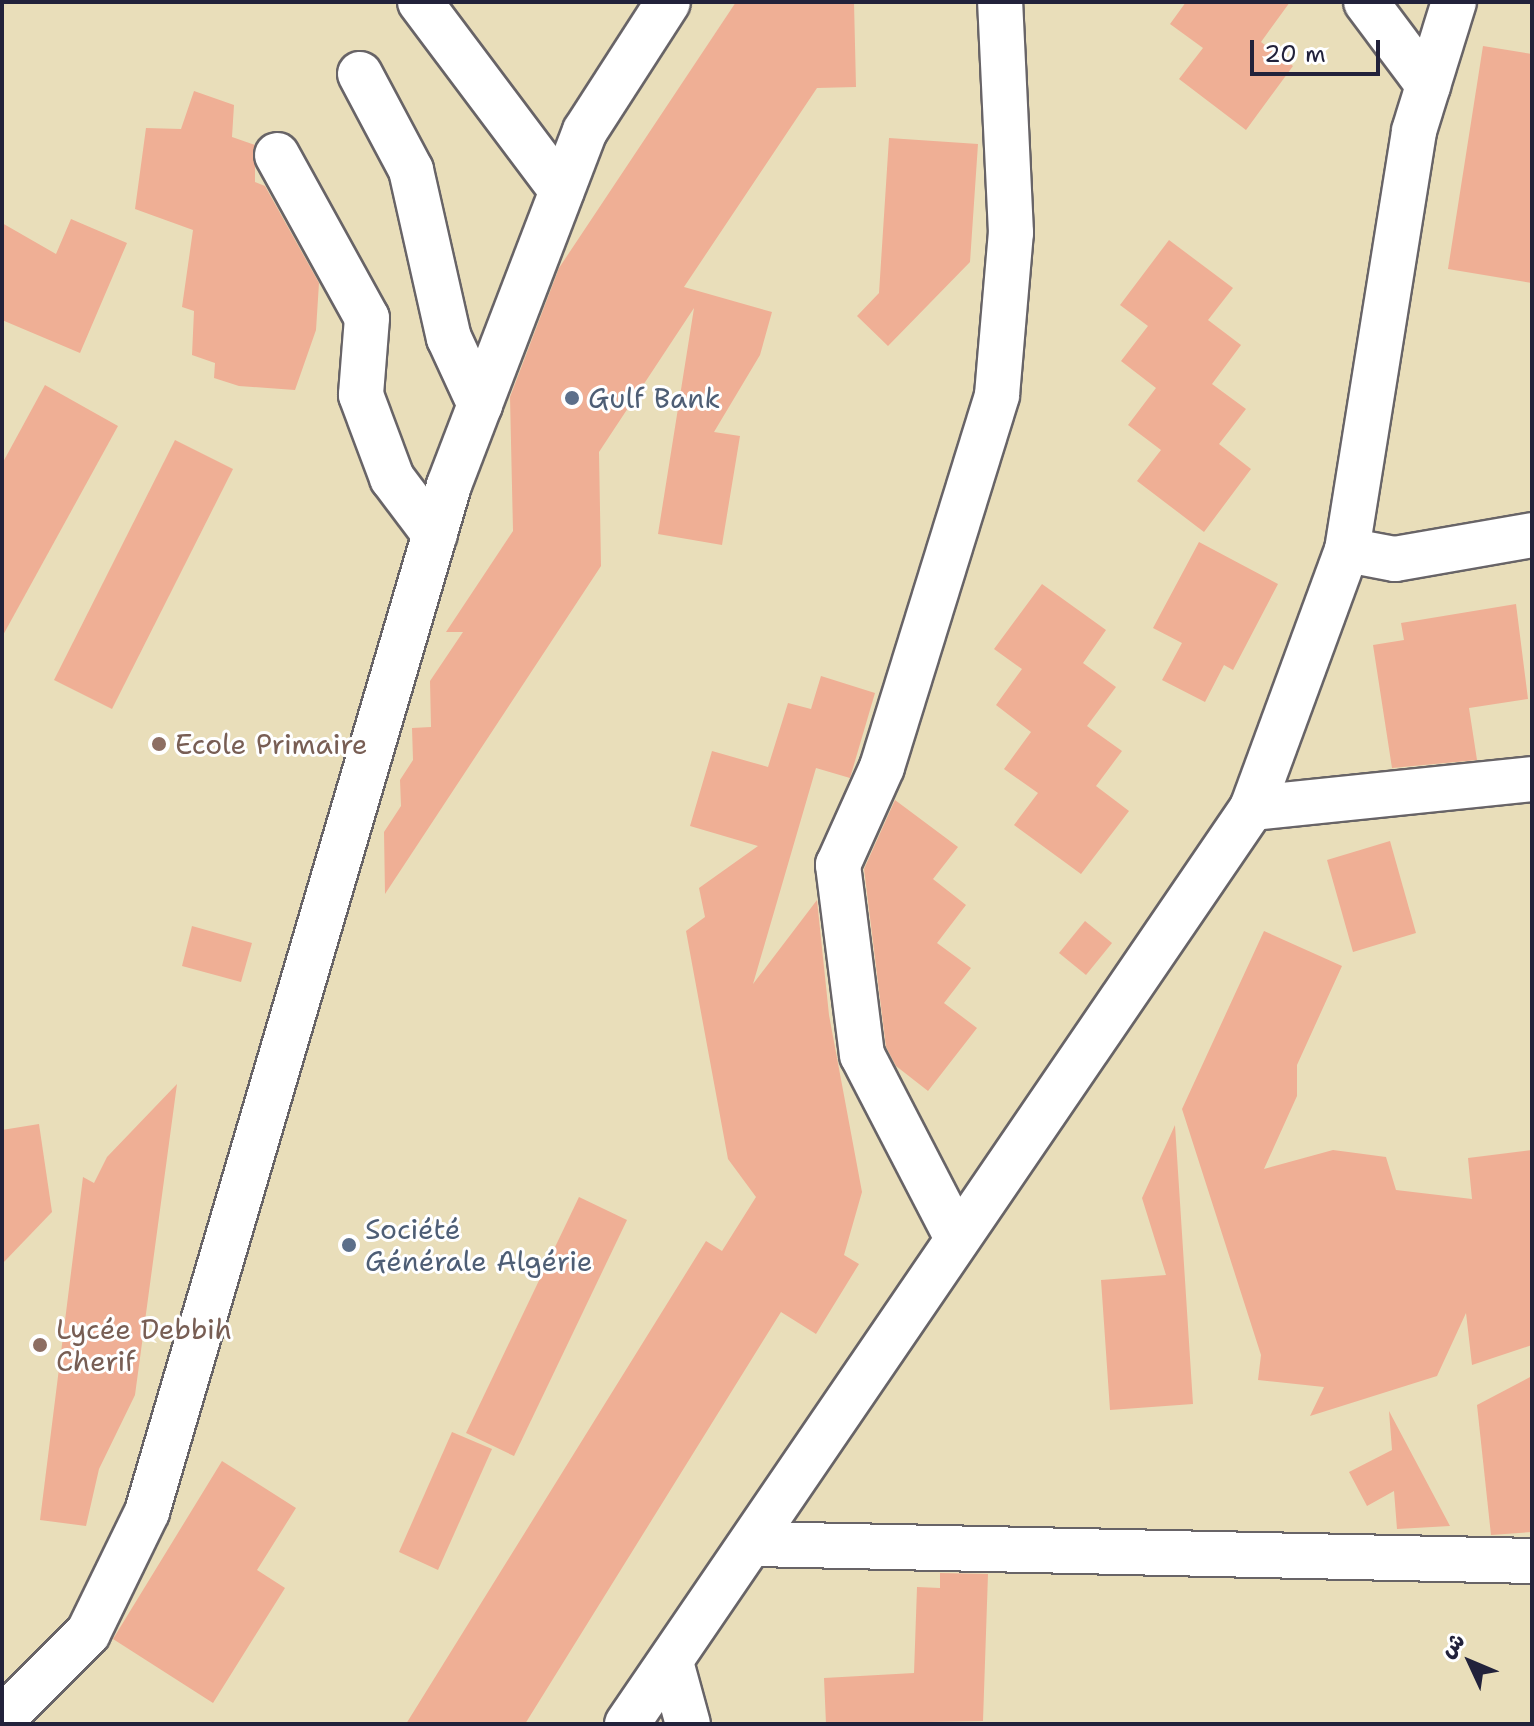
<!DOCTYPE html>
<html>
<head>
<meta charset="utf-8">
<style>
  body { margin:0 }
  #map { position:relative; width:1534px; height:1726px; overflow:hidden; background:#e9deba; font-family:"Shantell Sans","Playpen Sans Arabic",sans-serif }
  div>[style] { position:absolute }
  .building>* { inset:0; background:#efaf95 }
  .roads { filter:drop-shadow(2px 0 #686467) drop-shadow(-2px 0 #686467) drop-shadow(0 2px #686467) drop-shadow(0 -2px #686467) }
  .minor>* { height:44px; margin:-22px; padding:0 22px; transform-origin:22px; border-radius:22px; background:#fff }
  .dots>* { width:22px; height:22px; translate:-50% -50%; box-sizing:border-box; border:4px solid #fff; border-radius:50% }
  span { translate:-50% -50%; white-space:nowrap; text-align:center; line-height:1.15; -webkit-text-stroke:6px #fff; paint-order:stroke }
  .service-label { font-size:28px; color:#4e5e75 }
  .left { translate:0 -50%; text-align:left }
  .education-label { font-size:28px; color:#785e54 }
  .frame { position:absolute; inset:0; border:4px solid #22223b; pointer-events:none }
  .north { position:absolute; left:1430px; top:1622px; width:80px; height:80px; -webkit-text-stroke:6px #fff; paint-order:stroke; rotate:314deg; font-size:22px; font-weight:700; line-height:32px; text-align:center; color:#22223b }
  .north::after { content:''; display:block; margin:auto; width:28px; height:36px; background:#22223b; clip-path:polygon(50% 0,100% 100%,50% 72%,0 100%) }
  .scale { position:absolute; left:1250px; top:40px; width:130px; height:36px; box-sizing:border-box; border:4px solid #22223b; border-top:0; padding-left:10px; font-size:24px; line-height:28px; white-space:nowrap; color:#22223b; -webkit-text-stroke:6px #fff; paint-order:stroke }
</style>
</head>
<body>
<div id="map">
  <div class="building">
    <div style="clip-path:polygon(736px 2px,854px 2px,856px 87px,817px 88px,684px 287px,772px 312px,760px 355px,714px 432px,740px 436px,722px 545px,658px 534px,694px 308px,599px 452px,601px 566px,385px 894px,384px 832px,401px 806px,400px 780px,413px 760px,412px 728px,431px 727px,430px 681px,463px 632px,446px 632px,513px 531px,510px 397px,559px 268px)"></div>
    <div style="clip-path:polygon(1186px 2px,1290px 2px,1261px 42px,1293px 66px,1246px 130px,1179px 79px,1203px 48px,1170px 24px)"></div>
    <div style="clip-path:polygon(1483px 46px,1532px 54px,1532px 283px,1448px 269px)"></div>
    <div style="clip-path:polygon(194px 91px,234px 105px,232px 137px,255px 145px,255px 182px,265px 186px,319px 283px,316px 330px,295px 390px,239px 386px,214px 378px,215px 363px,192px 355px,194px 311px,182px 307px,193px 230px,135px 209px,146px 128px,181px 129px)"></div>
    <div style="clip-path:polygon(889px 138px,978px 144px,970px 262px,888px 346px,857px 316px,879px 293px)"></div>
    <div style="clip-path:polygon(71px 219px,127px 243px,80px 353px,2px 320px,2px 223px,56px 254px)"></div>
    <div style="clip-path:polygon(1169px 240px,1233px 288px,1208px 320px,1241px 345px,1212px 384px,1246px 409px,1219px 444px,1251px 469px,1204px 532px,1137px 481px,1161px 450px,1128px 425px,1156px 388px,1121px 361px,1148px 326px,1120px 305px)"></div>
    <div style="clip-path:polygon(45px 385px,118px 426px,2px 637px,2px 464px)"></div>
    <div style="clip-path:polygon(175px 440px,233px 469px,112px 709px,54px 680px)"></div>
    <div style="clip-path:polygon(1199px 542px,1278px 584px,1233px 670px,1224px 665px,1205px 702px,1162px 680px,1182px 643px,1153px 628px)"></div>
    <div style="clip-path:polygon(1042px 584px,1106px 630px,1083px 663px,1116px 687px,1087px 726px,1122px 751px,1096px 786px,1129px 811px,1081px 874px,1014px 825px,1038px 793px,1004px 769px,1031px 732px,996px 705px,1022px 669px,994px 649px)"></div>
    <div style="clip-path:polygon(1516px 604px,1528px 699px,1469px 708px,1477px 760px,1392px 768px,1373px 645px,1404px 640px,1401px 623px)"></div>
    <div style="clip-path:polygon(821px 676px,875px 693px,850px 778px,816px 768px,753px 984px,817px 900px,829px 1015px,862px 1192px,844px 1255px,859px 1264px,816px 1334px,781px 1312px,525px 1724px,406px 1724px,706px 1241px,722px 1251px,756px 1197px,728px 1159px,686px 931px,705px 917px,699px 888px,758px 846px,690px 826px,712px 751px,768px 767px,788px 703px,811px 709px)"></div>
    <div style="clip-path:polygon(895px 800px,958px 847px,933px 879px,966px 905px,937px 943px,971px 968px,944px 1003px,977px 1028px,928px 1091px,896px 1066px,886px 1047px,864px 869px)"></div>
    <div style="clip-path:polygon(1390px 841px,1416px 933px,1353px 952px,1327px 860px)"></div>
    <div style="clip-path:polygon(1085px 921px,1112px 943px,1086px 975px,1059px 953px)"></div>
    <div style="clip-path:polygon(192px 926px,252px 943px,241px 982px,182px 966px)"></div>
    <div style="clip-path:polygon(1264px 931px,1342px 966px,1297px 1065px,1297px 1096px,1264px 1169px,1333px 1150px,1386px 1157px,1396px 1190px,1472px 1199px,1468px 1158px,1532px 1150px,1532px 1345px,1472px 1365px,1466px 1313px,1437px 1376px,1310px 1416px,1324px 1387px,1258px 1380px,1261px 1355px,1182px 1109px)"></div>
    <div style="clip-path:polygon(177px 1084px,135px 1395px,99px 1469px,86px 1526px,40px 1520px,83px 1177px,94px 1183px,107px 1157px)"></div>
    <div style="clip-path:polygon(39px 1124px,52px 1212px,2px 1264px,2px 1130px)"></div>
    <div style="clip-path:polygon(1175px 1125px,1193px 1404px,1110px 1410px,1101px 1280px,1166px 1275px,1142px 1198px)"></div>
    <div style="clip-path:polygon(579px 1197px,627px 1220px,514px 1456px,466px 1433px)"></div>
    <div style="clip-path:polygon(1532px 1376px,1532px 1532px,1491px 1535px,1477px 1405px)"></div>
    <div style="clip-path:polygon(1389px 1411px,1450px 1526px,1397px 1529px,1394px 1491px,1367px 1506px,1349px 1472px,1392px 1450px)"></div>
    <div style="clip-path:polygon(452px 1432px,492px 1449px,438px 1570px,399px 1552px)"></div>
    <div style="clip-path:polygon(222px 1461px,296px 1508px,257px 1570px,285px 1588px,213px 1703px,113px 1639px)"></div>
    <div style="clip-path:polygon(940px 1573px,988px 1574px,983px 1721px,826px 1724px,824px 1678px,914px 1673px,917px 1587px,940px 1588px)"></div>
  </div>
  <div class="roads">
    <div class="minor">
      <div style="left:420px;top:2px;width:236px;rotate:53.1deg"></div>
      <div style="left:1366px;top:2px;width:104px;rotate:53.2deg"></div>
      <div style="left:360px;top:74px;width:109px;rotate:62deg"></div>
      <div style="left:411px;top:170px;width:172px;rotate:77.3deg"></div>
      <div style="left:449px;top:338px;width:74px;rotate:65.2deg"></div>
      <div style="left:277px;top:155px;width:186px;rotate:61.1deg"></div>
      <div style="left:367px;top:318px;width:77px;rotate:94.5deg"></div>
      <div style="left:361px;top:395px;width:89px;rotate:69.5deg"></div>
      <div style="left:392px;top:478px;width:71px;rotate:53deg"></div>
      <div style="left:1347px;top:550px;width:49px;rotate:10.6deg"></div>
      <div style="left:1395px;top:559px;width:139px;rotate:-9.9deg"></div>
      <div style="left:1252px;top:808px;width:281px;rotate:-5.9deg"></div>
      <div style="left:957px;top:1238px;width:206px;rotate:-117.4deg"></div>
      <div style="left:862px;top:1055px;width:192px;rotate:-97.2deg"></div>
      <div style="left:838px;top:865px;width:107px;rotate:-65.8deg"></div>
      <div style="left:882px;top:767px;width:389px;rotate:-72.8deg"></div>
      <div style="left:997px;top:395px;width:163px;rotate:-85.1deg"></div>
      <div style="left:1011px;top:233px;width:231px;rotate:-92.7deg"></div>
      <div style="left:755px;top:1544px;width:777px;rotate:1.25deg"></div>
      <div style="left:671px;top:1662px;width:64px;rotate:74.7deg"></div>
      <div style="left:2px;top:1719px;width:122px;rotate:-45deg"></div>
      <div style="left:88px;top:1633px;width:135px;rotate:-64deg"></div>
      <div style="left:147px;top:1512px;width:1070px;rotate:-73.61deg"></div>
      <div style="left:449px;top:485px;width:379px;rotate:-69deg"></div>
      <div style="left:585px;top:131px;width:153px;rotate:-57.2deg"></div>
      <div style="left:627px;top:1724px;width:1109px;rotate:-55.69deg"></div>
      <div style="left:1252px;top:808px;width:275px;rotate:-69.8deg"></div>
      <div style="left:1347px;top:550px;width:424px;rotate:-80.9deg"></div>
      <div style="left:1414px;top:131px;width:135px;rotate:-72.8deg"></div>
    </div>
  </div>
  <div class="dots">
    <div style="left:572px;top:398px;background:#5c6f8a"></div>
    <div style="left:159px;top:744px;background:#8d6e63"></div>
    <div style="left:349px;top:1245px;background:#5c6f8a"></div>
    <div style="left:40px;top:1345px;background:#8d6e63"></div>
  </div>
  <div class="service-label">
    <span class="left" style="left:588px;top:398px">Gulf Bank</span>
    <span class="left" style="left:365px;top:1245px">Société<br>Générale Algérie</span>
  </div>
  <div class="education-label">
    <span class="left" style="left:175px;top:744px">Ecole Primaire</span>
    <span class="left" style="left:56px;top:1345px">Lycée Debbih<br>Cherif</span>
  </div>
  <div class="frame"></div>
  <div class="north">ش</div>
  <div class="scale">20 m</div>
</div>
</body>
</html>
